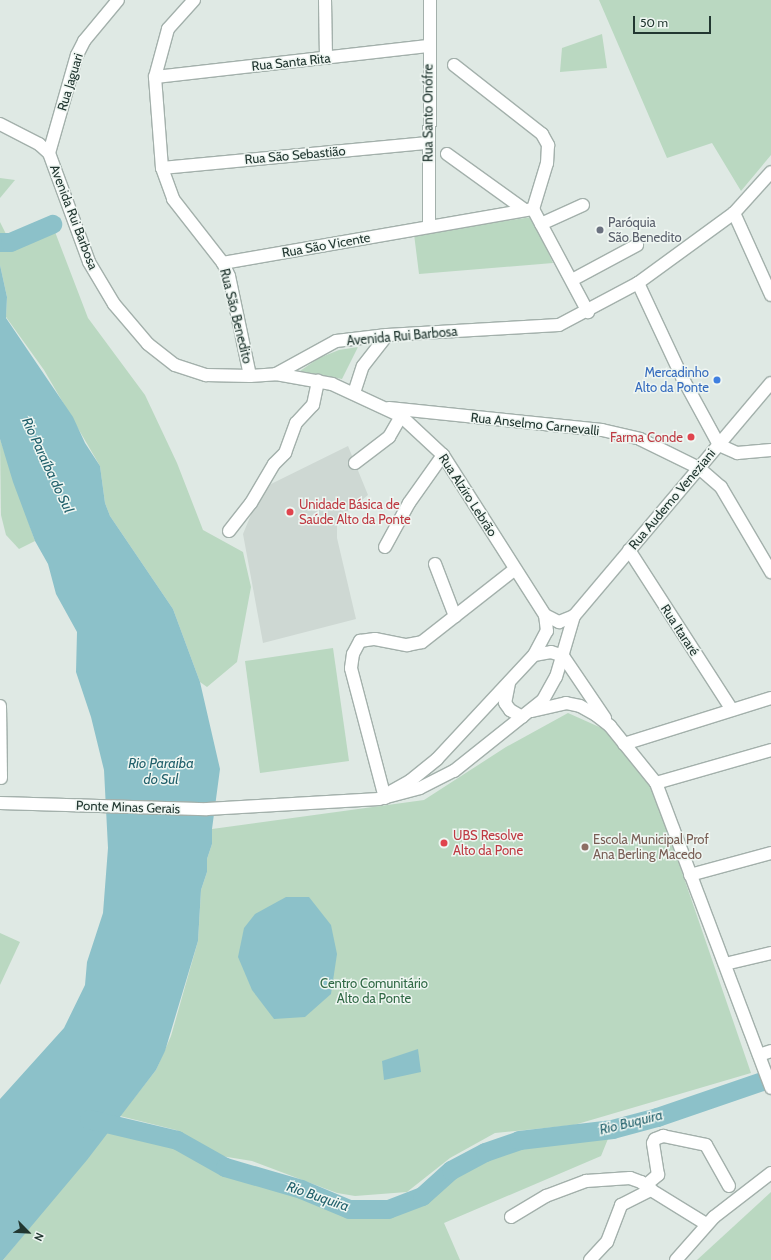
<!DOCTYPE html>
<html>
<head>
<meta charset="utf-8">
<style>
  body { margin:0 }
  #map { position:relative; width:771px; height:1260px; overflow:hidden; background:#dfe9e4; font-family:Cabin,sans-serif }
  div>[style] { position:absolute }
  .built>* { inset:0; background:#ced8d3 }
  .green>* { inset:0; background:#bad8c1 }
  .water>* { inset:0; background:#8cc1c9 }
  .river>* { height:19px; margin:-9.5px; padding:0 9.5px; transform-origin:9.5px; border-radius:9.5px; background:#8cc1c9 }
  .roads { filter:drop-shadow(1px 0 #a3b0ab) drop-shadow(-1px 0 #a3b0ab) drop-shadow(0 1px #a3b0ab) drop-shadow(0 -1px #a3b0ab) }
  .street>* { height:12px; margin:-6px; padding:0 6px; transform-origin:6px; border-radius:6px; background:#fff }
  .secondary>* { height:12px; margin:-6px; padding:0 6px; transform-origin:6px; border-radius:6px; background:#fff }
  .dots>* { width:11px; height:11px; translate:-50% -50%; box-sizing:border-box; border:2px solid #eff6f2; border-radius:50% }
  span { translate:-50% -50%; white-space:nowrap; text-align:center; line-height:1.15; -webkit-text-stroke:3px #eff6f2; paint-order:stroke }
  .street-label { font-size:13px; color:#223731 }
  .worship-label { font-size:13px; color:#5b616d }
  .left { translate:0 -50%; text-align:left }
  .shop-label { font-size:13px; color:#366cbe }
  .right { translate:-100% -50%; text-align:right }
  .health-label { font-size:13px; color:#be3a42 }
  .education-label { font-size:13px; color:#785e54 }
  .park-label { font-size:13px; color:#306945 }
  .water-label { font-size:14px; color:#22616c; font-style:italic }
  .north { position:absolute; left:8px; top:1212px; width:40px; height:40px; -webkit-text-stroke:3px #eff6f2; paint-order:stroke; rotate:114deg; font-size:11px; font-weight:700; line-height:16px; text-align:center; color:#223731 }
  .north::after { content:''; display:block; margin:auto; width:14px; height:18px; background:#223731; clip-path:polygon(50% 0,100% 100%,50% 72%,0 100%) }
  .scale { position:absolute; left:633px; top:16px; width:78px; height:18px; box-sizing:border-box; border:2px solid #223731; border-top:0; padding-left:5px; font-size:12px; line-height:14px; white-space:nowrap; color:#223731; -webkit-text-stroke:3px #eff6f2; paint-order:stroke }
</style>
</head>
<body>
<div id="map">
  <div class="built">
    <div style="clip-path:polygon(348px 446px,368px 495px,344px 515px,337px 525px,337px 538px,356px 619px,263px 643px,243px 534px,255px 505px,271px 484px)"></div>
  </div>
  <div class="green">
    <div style="clip-path:polygon(599px 0,771px 0,771px 155px,741px 191px,712px 143px,667px 158px)"></div>
    <div style="clip-path:polygon(602px 34px,607px 68px,560px 72px,562px 48px)"></div>
    <div style="clip-path:polygon(0 178px,15px 180px,0 198px)"></div>
    <div style="clip-path:polygon(532px 217px,553px 263px,419px 274px,414px 234px)"></div>
    <div style="clip-path:polygon(0 222px,10px 242px,52px 224px,88px 318px,145px 395px,177px 463px,203px 530px,243px 552px,251px 587px,237px 662px,207px 687px,200px 682px,173px 609px,110px 516px,105px 503px,100px 466px,44px 370px,6px 317px,7px 297px,0 265px)"></div>
    <div style="clip-path:polygon(358px 347px,342px 379px,300px 371px,319px 358px,339px 350px)"></div>
    <div style="clip-path:polygon(0 439px,35px 541px,19px 549px,6px 535px,1px 515px)"></div>
    <div style="clip-path:polygon(333px 648px,349px 761px,260px 773px,245px 661px)"></div>
    <div style="clip-path:polygon(568px 713px,606px 730px,652px 785px,751px 1073px,574px 1125px,495px 1133px,450px 1158px,407px 1192px,355px 1196px,337px 1193px,252px 1161px,221px 1156px,176px 1130px,120px 1116px,156px 1070px,171px 1036px,198px 941px,201px 890px,207px 872px,207px 859px,212px 844px,212px 829px,424px 800px,506px 747px)"></div>
    <div style="clip-path:polygon(0 933px,20px 942px,0 985px)"></div>
    <div style="clip-path:polygon(113px 1125px,177px 1140px,225px 1167px,301px 1189px,349px 1209px,388px 1209px,422px 1196px,451px 1170px,485px 1152px,519px 1140px,612px 1129px,601px 1156px,444px 1223px,460px 1260px,3px 1260px)"></div>
    <div style="clip-path:polygon(771px 1192px,771px 1260px,697px 1260px)"></div>
  </div>
  <div class="water">
    <div style="clip-path:polygon(0 265px,7px 297px,6px 318px,73px 417px,85px 443px,100px 466px,105px 503px,110px 516px,173px 609px,200px 682px,220px 769px,212px 829px,212px 844px,207px 859px,207px 872px,201px 890px,198px 941px,165px 1051px,156px 1070px,87px 1160px,3px 1260px,0 1260px,0 1099px,64px 1028px,85px 985px,87px 962px,103px 913px,108px 848px,104px 770px,91px 717px,76px 672px,77px 632px,56px 594px,48px 564px,35px 541px,13px 482px,0 439px)"></div>
    <div style="clip-path:polygon(286px 897px,309px 897px,331px 925px,337px 954px,331px 994px,305px 1017px,274px 1019px,252px 990px,238px 957px,244px 928px,255px 914px)"></div>
    <div style="clip-path:polygon(418px 1049px,421px 1072px,384px 1080px,382px 1061px)"></div>
  </div>
  <div class="river">
    <div style="left:0;top:242px;width:10px"></div>
    <div style="left:10px;top:242px;width:46px;rotate:-23.2deg"></div>
    <div style="left:89px;top:1119px;width:90px;rotate:13.4deg"></div>
    <div style="left:177px;top:1140px;width:55px;rotate:29.4deg"></div>
    <div style="left:225px;top:1167px;width:79px;rotate:16.1deg"></div>
    <div style="left:301px;top:1189px;width:52px;rotate:22.6deg"></div>
    <div style="left:349px;top:1209px;width:39px"></div>
    <div style="left:388px;top:1209px;width:36px;rotate:-21deg"></div>
    <div style="left:422px;top:1196px;width:39px;rotate:-42deg"></div>
    <div style="left:451px;top:1170px;width:38px;rotate:-28deg"></div>
    <div style="left:485px;top:1152px;width:36px;rotate:-19deg"></div>
    <div style="left:519px;top:1140px;width:94px;rotate:-6.7deg"></div>
    <div style="left:612px;top:1129px;width:47px;rotate:-14.9deg"></div>
    <div style="left:657px;top:1117px;width:120px;rotate:-18.9deg"></div>
  </div>
  <div class="roads">
    <div class="street">
      <div style="left:194px;top:0;width:39px;rotate:132deg"></div>
      <div style="left:168px;top:29px;width:50px;rotate:105.2deg"></div>
      <div style="left:155px;top:77px;width:91px;rotate:85.6deg"></div>
      <div style="left:162px;top:168px;width:33px;rotate:70deg"></div>
      <div style="left:173px;top:199px;width:81px;rotate:52deg"></div>
      <div style="left:223px;top:263px;width:14px;rotate:65deg"></div>
      <div style="left:229px;top:276px;width:102px;rotate:78.1deg"></div>
      <div style="left:325px;top:0;width:58px;rotate:89deg"></div>
      <div style="left:454px;top:65px;width:112px;rotate:38.1deg"></div>
      <div style="left:542px;top:134px;width:13px;rotate:61deg"></div>
      <div style="left:548px;top:145px;width:18px;rotate:93deg"></div>
      <div style="left:547px;top:163px;width:48px;rotate:106.9deg"></div>
      <div style="left:155px;top:77px;width:275px;rotate:-6.5deg"></div>
      <div style="left:49px;top:153px;width:102px;rotate:-74.1deg"></div>
      <div style="left:77px;top:55px;width:16px;rotate:-63deg"></div>
      <div style="left:84px;top:41px;width:53px;rotate:-50.3deg"></div>
      <div style="left:447px;top:154px;width:96px;rotate:35.7deg"></div>
      <div style="left:162px;top:168px;width:267px;rotate:-5.4deg"></div>
      <div style="left:734px;top:213px;width:90px;rotate:65.7deg"></div>
      <div style="left:541px;top:224px;width:46px;rotate:-24.3deg"></div>
      <div style="left:429px;top:226px;width:226px;rotate:-89.7deg"></div>
      <div style="left:223px;top:263px;width:315px;rotate:-9.9deg"></div>
      <div style="left:533px;top:209px;width:117px;rotate:61.9deg"></div>
      <div style="left:572px;top:280px;width:74px;rotate:-28.3deg"></div>
      <div style="left:638px;top:283px;width:104px;rotate:64.9deg"></div>
      <div style="left:682px;top:377px;width:77px;rotate:61.4deg"></div>
      <div style="left:719px;top:445px;width:20px;rotate:24deg"></div>
      <div style="left:737px;top:453px;width:34px;rotate:-5deg"></div>
      <div style="left:389px;top:408px;width:214px;rotate:5.9deg"></div>
      <div style="left:602px;top:430px;width:39px;rotate:13deg"></div>
      <div style="left:640px;top:439px;width:66px;rotate:26.2deg"></div>
      <div style="left:699px;top:468px;width:29px;rotate:41deg"></div>
      <div style="left:721px;top:487px;width:99px;rotate:59.5deg"></div>
      <div style="left:355px;top:463px;width:43px;rotate:-37.4deg"></div>
      <div style="left:389px;top:437px;width:24px;rotate:-60deg"></div>
      <div style="left:229px;top:531px;width:36px;rotate:-52deg"></div>
      <div style="left:251px;top:503px;width:45px;rotate:-59.5deg"></div>
      <div style="left:274px;top:464px;width:16px;rotate:-45deg"></div>
      <div style="left:285px;top:453px;width:32px;rotate:-70deg"></div>
      <div style="left:296px;top:423px;width:25px;rotate:-47deg"></div>
      <div style="left:313px;top:405px;width:25px;rotate:-78deg"></div>
      <div style="left:385px;top:547px;width:50px;rotate:-61.4deg"></div>
      <div style="left:409px;top:503px;width:59px;rotate:-54.7deg"></div>
      <div style="left:629px;top:550px;width:190px;rotate:57.2deg"></div>
      <div style="left:435px;top:564px;width:56px;rotate:69deg"></div>
      <div style="left:0;top:706px;width:72px;rotate:89.2deg"></div>
      <div style="left:624px;top:744px;width:154px;rotate:-17.4deg"></div>
      <div style="left:656px;top:783px;width:120px;rotate:-16deg"></div>
      <div style="left:385px;top:798px;width:134px;rotate:-104.7deg"></div>
      <div style="left:351px;top:668px;width:14px;rotate:-82deg"></div>
      <div style="left:353px;top:654px;width:15px;rotate:-62deg"></div>
      <div style="left:360px;top:641px;width:15px;rotate:-8deg"></div>
      <div style="left:375px;top:639px;width:33px;rotate:11deg"></div>
      <div style="left:407px;top:645px;width:15px;rotate:-11deg"></div>
      <div style="left:422px;top:642px;width:118px;rotate:-38.1deg"></div>
      <div style="left:690px;top:875px;width:84px;rotate:-15.2deg"></div>
      <div style="left:725px;top:964px;width:47px;rotate:-13.4deg"></div>
      <div style="left:759px;top:1055px;width:13px;rotate:-18deg"></div>
      <div style="left:646px;top:1185px;width:16px;rotate:-40deg"></div>
      <div style="left:658px;top:1175px;width:32px;rotate:-99deg"></div>
      <div style="left:653px;top:1143px;width:4px;rotate:-63deg"></div>
      <div style="left:655px;top:1139px;width:9px;rotate:-21deg"></div>
      <div style="left:663px;top:1136px;width:44px;rotate:11.8deg"></div>
      <div style="left:706px;top:1145px;width:47px;rotate:60.7deg"></div>
      <div style="left:511px;top:1217px;width:41px;rotate:-31deg"></div>
      <div style="left:546px;top:1196px;width:43px;rotate:-20.6deg"></div>
      <div style="left:586px;top:1181px;width:44px;rotate:-3.9deg"></div>
      <div style="left:630px;top:1178px;width:12px;rotate:20deg"></div>
      <div style="left:641px;top:1182px;width:13px;rotate:39deg"></div>
      <div style="left:590px;top:1260px;width:25px;rotate:-47deg"></div>
      <div style="left:607px;top:1242px;width:40px;rotate:-69deg"></div>
      <div style="left:621px;top:1205px;width:34px;rotate:-27deg"></div>
      <div style="left:651px;top:1190px;width:65px;rotate:31.7deg"></div>
    </div>
    <div class="secondary">
      <div style="left:0;top:124px;width:44px;rotate:27.1deg"></div>
      <div style="left:39px;top:144px;width:13px;rotate:42deg"></div>
      <div style="left:49px;top:153px;width:116px;rotate:69.8deg"></div>
      <div style="left:89px;top:262px;width:49px;rotate:59.2deg"></div>
      <div style="left:114px;top:304px;width:52px;rotate:49.6deg"></div>
      <div style="left:148px;top:344px;width:34px;rotate:38deg"></div>
      <div style="left:175px;top:365px;width:33px;rotate:18deg"></div>
      <div style="left:206px;top:375px;width:44px;rotate:1.3deg"></div>
      <div style="left:250px;top:376px;width:26px;rotate:-4deg"></div>
      <div style="left:276px;top:374px;width:68px;rotate:-28.8deg"></div>
      <div style="left:336px;top:341px;width:51px;rotate:-6.7deg"></div>
      <div style="left:387px;top:335px;width:172px;rotate:-3.3deg"></div>
      <div style="left:559px;top:325px;width:89px;rotate:-28deg"></div>
      <div style="left:638px;top:283px;width:119px;rotate:-36.1deg"></div>
      <div style="left:734px;top:213px;width:55px;rotate:-47.9deg"></div>
      <div style="left:276px;top:374px;width:57px;rotate:10.1deg"></div>
      <div style="left:332px;top:384px;width:76px;rotate:24.9deg"></div>
      <div style="left:401px;top:416px;width:57px;rotate:42.9deg"></div>
      <div style="left:443px;top:455px;width:190px;rotate:57.5deg"></div>
      <div style="left:545px;top:615px;width:16px;rotate:27deg"></div>
      <div style="left:559px;top:622px;width:16px;rotate:-22deg"></div>
      <div style="left:354px;top:393px;width:28px;rotate:-72deg"></div>
      <div style="left:363px;top:366px;width:39px;rotate:-52deg"></div>
      <div style="left:534px;top:655px;width:17px;rotate:-10deg"></div>
      <div style="left:551px;top:652px;width:13px;rotate:18deg"></div>
      <div style="left:563px;top:656px;width:75px;rotate:55.9deg"></div>
      <div style="left:509px;top:683px;width:20px;rotate:101deg"></div>
      <div style="left:505px;top:703px;width:9px;rotate:54deg"></div>
      <div style="left:510px;top:710px;width:14px;rotate:30deg"></div>
      <div style="left:532px;top:711px;width:35px;rotate:-13deg"></div>
      <div style="left:566px;top:703px;width:14px;rotate:12deg"></div>
      <div style="left:580px;top:706px;width:18px;rotate:29deg"></div>
      <div style="left:596px;top:715px;width:18px;rotate:38deg"></div>
      <div style="left:610px;top:726px;width:73px;rotate:51.1deg"></div>
      <div style="left:656px;top:783px;width:326px;rotate:69.3deg"></div>
      <div style="left:392px;top:791px;width:21px;rotate:-29deg"></div>
      <div style="left:410px;top:781px;width:35px;rotate:-39deg"></div>
      <div style="left:437px;top:759px;width:142px;rotate:-47deg"></div>
      <div style="left:534px;top:655px;width:27px;rotate:-62deg"></div>
      <div style="left:547px;top:631px;width:16px;rotate:-97deg"></div>
      <div style="left:0;top:803px;width:207px;rotate:1.7deg"></div>
      <div style="left:207px;top:809px;width:172px;rotate:-3.3deg"></div>
      <div style="left:379px;top:799px;width:42px;rotate:-15deg"></div>
      <div style="left:420px;top:788px;width:38px;rotate:-27deg"></div>
      <div style="left:454px;top:771px;width:114px;rotate:-38.6deg"></div>
      <div style="left:543px;top:700px;width:26px;rotate:-61deg"></div>
      <div style="left:556px;top:677px;width:64px;rotate:-73.6deg"></div>
      <div style="left:574px;top:616px;width:305px;rotate:-49.8deg"></div>
      <div style="left:676px;top:1260px;width:57px;rotate:-48.5deg"></div>
      <div style="left:714px;top:1217px;width:72px;rotate:-37.7deg"></div>
    </div>
  </div>
  <div class="dots">
    <div style="left:600px;top:230px;background:#6b7280"></div>
    <div style="left:717px;top:380px;background:#3f7fe0"></div>
    <div style="left:691px;top:437px;background:#e0444e"></div>
    <div style="left:290px;top:512px;background:#e0444e"></div>
    <div style="left:444px;top:843px;background:#e0444e"></div>
    <div style="left:585px;top:847px;background:#8d6e63"></div>
  </div>
  <div class="street-label">
    <span style="left:291px;top:62px;rotate:-6deg">Rua Santa Rita</span>
    <span style="left:70px;top:82px;rotate:-73deg">Rua Jaguari</span>
    <span style="left:428px;top:113px;rotate:-90deg">Rua Santo Onófre</span>
    <span style="left:295px;top:155px;rotate:-5deg">Rua São Sebastião</span>
    <span style="left:74px;top:217px;rotate:69deg">Avenida Rui Barbosa</span>
    <span style="left:326px;top:245px;rotate:-10deg">Rua São Vicente</span>
    <span style="left:236px;top:316px;rotate:76deg">Rua São Benedito</span>
    <span style="left:402px;top:336px;rotate:-5deg">Avenida Rui Barbosa</span>
    <span style="left:535px;top:424px;rotate:6deg">Rua Anselmo Carnevalli</span>
    <span style="left:468px;top:495px;rotate:57deg">Rua Alzíro Lebrão</span>
    <span style="left:672px;top:499px;rotate:-50deg">Rua Audemo Veneziani</span>
    <span style="left:680px;top:630px;rotate:57deg">Rua Itararé</span>
    <span style="left:128px;top:807px;rotate:2deg">Ponte Minas Gerais</span>
  </div>
  <div class="worship-label">
    <span class="left" style="left:608px;top:230px">Paróquia<br>São Benedito</span>
  </div>
  <div class="shop-label">
    <span class="right" style="left:709px;top:380px">Mercadinho<br>Alto da Ponte</span>
  </div>
  <div class="health-label">
    <span class="right" style="left:683px;top:437px">Farma Conde</span>
    <span class="left" style="left:299px;top:512px">Unidade Básica de<br>Saúde Alto da Ponte</span>
    <span class="left" style="left:453px;top:843px">UBS Resolve<br>Alto da Pone</span>
  </div>
  <div class="education-label">
    <span class="left" style="left:593px;top:847px">Escola Municipal Prof<br>Ana Berling Macedo</span>
  </div>
  <div class="park-label">
    <span style="left:374px;top:991px">Centro Comunitário<br>Alto da Ponte</span>
  </div>
  <div class="water-label">
    <span style="left:48px;top:465px;rotate:65deg">Rio Paraíba do Sul</span>
    <span style="left:161px;top:771px">Rio Paraíba<br>do Sul</span>
    <span style="left:631px;top:1122px;rotate:-14deg">Rio Buquira</span>
    <span style="left:318px;top:1196px;rotate:19deg">Rio Buquira</span>
  </div>
  <div class="north">N</div>
  <div class="scale">50 m</div>
</div>
</body>
</html>
